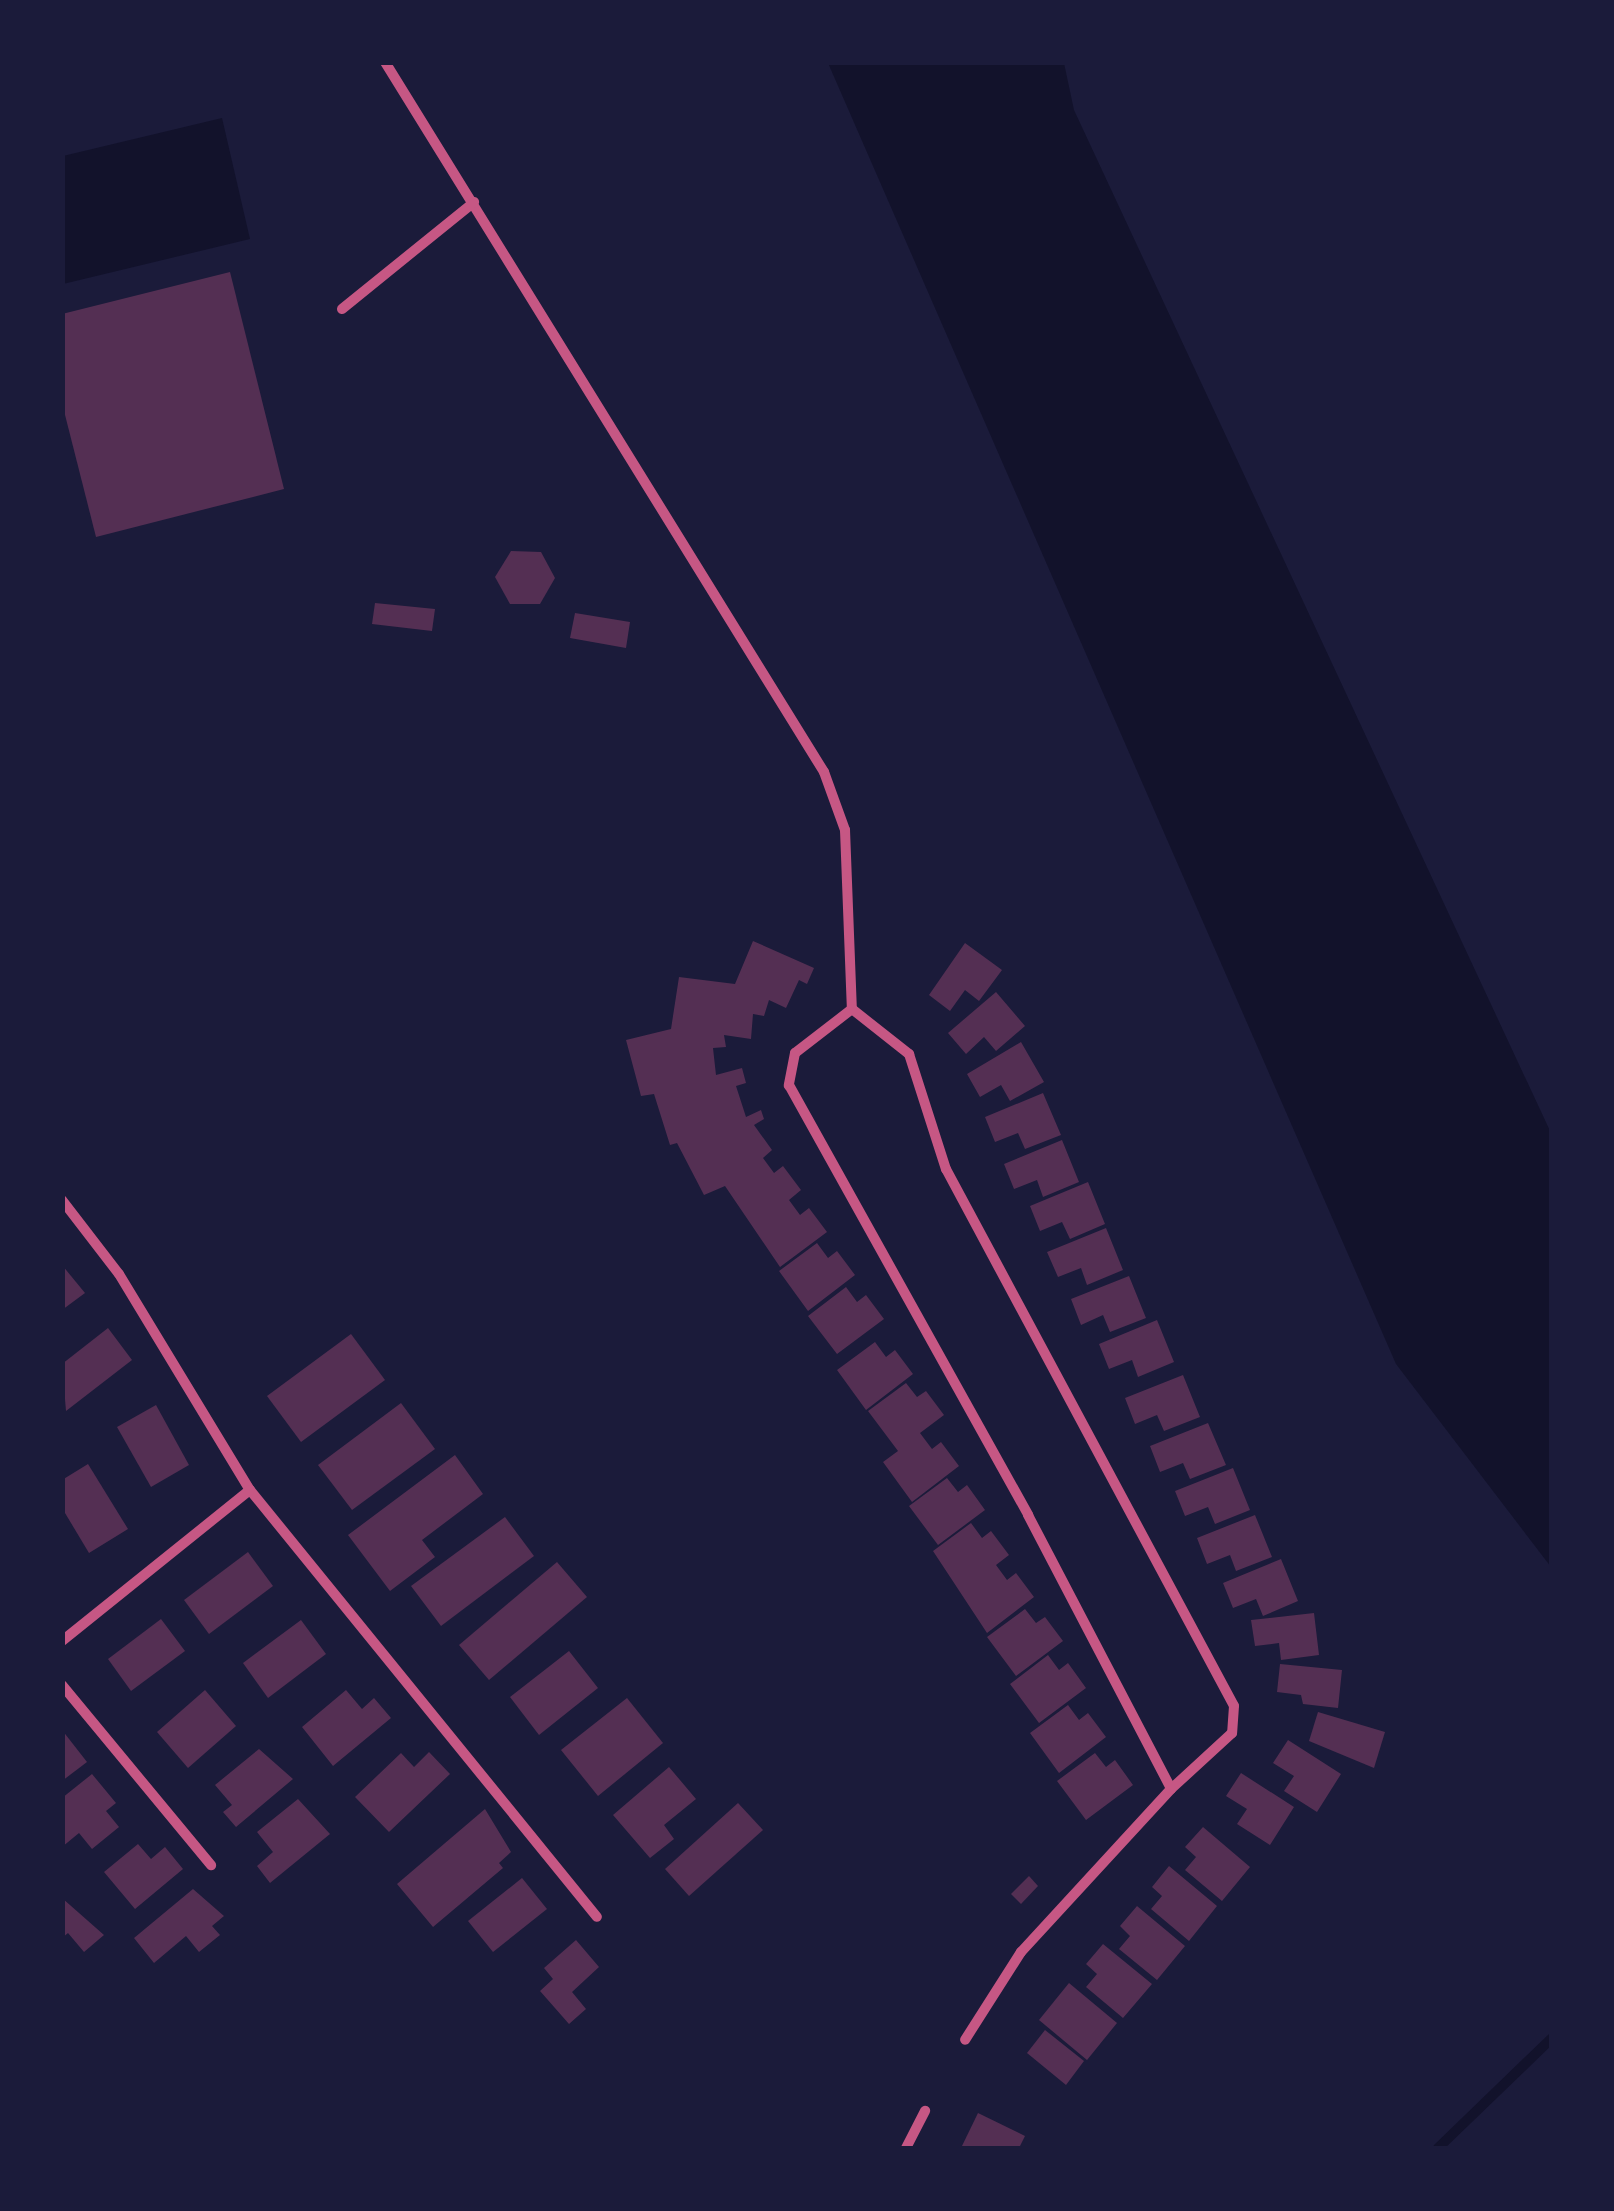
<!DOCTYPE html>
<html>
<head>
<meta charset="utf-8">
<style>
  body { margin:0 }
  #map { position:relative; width:1614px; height:2211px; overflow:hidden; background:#1b1b3a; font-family:Inter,sans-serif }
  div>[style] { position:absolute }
  .water>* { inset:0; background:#12122b }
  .stream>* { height:10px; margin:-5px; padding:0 5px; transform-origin:5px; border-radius:5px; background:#12122b }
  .building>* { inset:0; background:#542f53 }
  .minor>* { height:10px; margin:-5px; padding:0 5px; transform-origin:5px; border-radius:5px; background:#c65784 }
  span { translate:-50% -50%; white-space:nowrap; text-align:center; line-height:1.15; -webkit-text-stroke:8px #1b1b3a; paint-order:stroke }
  .frame { position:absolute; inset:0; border:65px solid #1b1b3a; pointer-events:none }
</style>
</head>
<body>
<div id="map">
  <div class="water">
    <div style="clip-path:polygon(828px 63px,1064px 63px,1074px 110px,1551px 1133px,1551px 1567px,1396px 1364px)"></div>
    <div style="clip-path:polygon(222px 118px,250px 239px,63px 284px,63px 156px)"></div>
  </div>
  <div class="stream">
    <div style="left:1438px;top:2148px;width:158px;rotate:-44deg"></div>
  </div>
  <div class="building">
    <div style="clip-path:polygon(230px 272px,284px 489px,96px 537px,62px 403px,62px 314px)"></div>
    <div style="clip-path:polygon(511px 551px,541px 552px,555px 578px,540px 604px,510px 604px,495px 577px)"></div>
    <div style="clip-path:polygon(375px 603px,435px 609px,432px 631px,372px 624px)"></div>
    <div style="clip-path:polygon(575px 613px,630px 622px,626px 648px,570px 638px)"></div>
    <div style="clip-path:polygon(753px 941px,814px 968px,807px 984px,799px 980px,786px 1008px,769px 1000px,764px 1016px,753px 1014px,751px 1039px,724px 1035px,726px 1047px,713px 1048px,716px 1075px,742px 1068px,746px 1083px,736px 1086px,746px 1117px,761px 1110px,764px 1119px,754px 1125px,772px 1150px,763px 1158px,774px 1173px,783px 1166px,801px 1190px,789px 1200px,800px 1215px,809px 1208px,827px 1232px,780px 1267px,725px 1186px,704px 1195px,677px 1143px,670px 1145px,654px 1094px,641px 1096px,626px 1040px,671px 1029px,679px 977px,735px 984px)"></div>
    <div style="clip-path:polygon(965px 943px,1002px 970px,979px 1001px,965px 990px,950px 1011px,929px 995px)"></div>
    <div style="clip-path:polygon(996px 992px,1025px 1026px,996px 1051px,984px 1037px,966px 1054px,948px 1033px)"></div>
    <div style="clip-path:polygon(1021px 1042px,1044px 1082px,1010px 1101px,1001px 1085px,980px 1097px,967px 1074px)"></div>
    <div style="clip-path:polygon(1043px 1093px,1061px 1135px,1025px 1149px,1018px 1133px,995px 1142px,985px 1117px)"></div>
    <div style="clip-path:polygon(1062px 1140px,1079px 1182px,1043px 1197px,1037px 1180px,1014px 1189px,1004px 1164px)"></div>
    <div style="clip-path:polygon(1088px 1182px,1105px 1224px,1070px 1239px,1062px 1222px,1040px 1231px,1030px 1206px)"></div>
    <div style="clip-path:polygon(1106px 1228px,1123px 1270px,1087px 1285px,1081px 1268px,1058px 1277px,1047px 1252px)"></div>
    <div style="clip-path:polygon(817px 1243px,828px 1258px,837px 1251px,855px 1275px,808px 1311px,779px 1271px)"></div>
    <div style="clip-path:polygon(62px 1265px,85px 1293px,62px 1310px)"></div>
    <div style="clip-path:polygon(1129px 1276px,1146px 1318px,1110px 1332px,1103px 1315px,1081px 1325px,1071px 1299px)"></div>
    <div style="clip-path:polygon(846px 1287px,857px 1302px,866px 1295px,884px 1319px,837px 1354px,808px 1316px)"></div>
    <div style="clip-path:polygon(1157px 1320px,1174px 1362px,1138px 1377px,1132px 1360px,1109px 1369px,1099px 1344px)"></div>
    <div style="clip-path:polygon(108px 1328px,132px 1360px,66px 1411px,62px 1364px)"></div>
    <div style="clip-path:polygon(351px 1334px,385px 1380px,301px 1442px,267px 1396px)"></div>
    <div style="clip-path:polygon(875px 1342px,886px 1357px,895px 1350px,913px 1374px,866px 1410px,837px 1370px)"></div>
    <div style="clip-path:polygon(1183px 1375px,1200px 1417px,1164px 1431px,1157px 1415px,1135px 1424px,1125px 1398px)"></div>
    <div style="clip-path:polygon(906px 1383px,917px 1397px,926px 1391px,944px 1415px,920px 1433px,932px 1449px,941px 1442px,959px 1466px,912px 1502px,883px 1462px,898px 1451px,868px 1411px)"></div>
    <div style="clip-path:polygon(401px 1403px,435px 1449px,352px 1510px,318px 1465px)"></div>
    <div style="clip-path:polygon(156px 1405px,189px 1465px,151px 1487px,117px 1427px)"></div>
    <div style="clip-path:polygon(1208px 1423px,1226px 1465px,1190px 1479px,1183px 1463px,1160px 1472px,1150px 1446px)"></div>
    <div style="clip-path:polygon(455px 1455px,483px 1494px,422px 1540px,435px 1557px,390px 1591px,348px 1535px)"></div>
    <div style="clip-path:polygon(88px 1464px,128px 1529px,89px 1553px,62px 1508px,62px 1480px)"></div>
    <div style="clip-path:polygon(1233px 1468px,1250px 1510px,1215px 1524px,1208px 1507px,1185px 1516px,1175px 1491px)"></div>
    <div style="clip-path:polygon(947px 1478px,958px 1492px,967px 1485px,985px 1510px,938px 1545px,909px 1506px)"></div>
    <div style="clip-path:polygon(1255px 1515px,1272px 1557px,1236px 1571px,1230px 1555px,1207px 1564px,1197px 1538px)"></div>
    <div style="clip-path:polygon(505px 1517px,534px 1556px,441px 1626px,411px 1586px)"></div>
    <div style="clip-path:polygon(971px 1523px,982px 1538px,991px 1531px,1009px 1555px,996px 1565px,1007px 1580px,1016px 1573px,1034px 1597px,987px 1633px,933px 1551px)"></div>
    <div style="clip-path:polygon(248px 1552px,273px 1586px,209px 1634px,184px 1600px)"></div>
    <div style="clip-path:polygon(1281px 1559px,1298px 1601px,1263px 1616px,1256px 1599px,1233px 1608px,1223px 1583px)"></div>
    <div style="clip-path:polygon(557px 1562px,587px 1597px,489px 1680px,459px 1645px)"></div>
    <div style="clip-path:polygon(1025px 1609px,1036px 1623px,1045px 1617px,1063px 1641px,1016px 1676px,987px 1637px)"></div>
    <div style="clip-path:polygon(1314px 1613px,1319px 1655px,1281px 1660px,1279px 1643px,1255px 1646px,1251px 1620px)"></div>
    <div style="clip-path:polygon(161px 1619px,185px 1651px,131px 1691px,108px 1659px)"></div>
    <div style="clip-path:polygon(301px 1620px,326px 1654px,268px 1698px,243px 1663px)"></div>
    <div style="clip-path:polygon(569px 1651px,598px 1688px,539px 1735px,510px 1697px)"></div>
    <div style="clip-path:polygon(1048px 1655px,1059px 1670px,1068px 1663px,1086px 1688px,1039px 1723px,1010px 1684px)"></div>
    <div style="clip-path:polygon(1280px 1664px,1342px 1670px,1338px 1708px,1303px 1704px,1301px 1695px,1277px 1692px)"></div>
    <div style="clip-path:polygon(205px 1690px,236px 1726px,188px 1768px,157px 1732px)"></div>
    <div style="clip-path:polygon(346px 1690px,362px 1709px,374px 1698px,391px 1718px,333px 1766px,302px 1727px)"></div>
    <div style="clip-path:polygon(627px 1698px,663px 1743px,598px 1796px,561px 1750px)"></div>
    <div style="clip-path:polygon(1068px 1705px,1079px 1720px,1088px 1713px,1106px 1737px,1059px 1773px,1030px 1733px)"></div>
    <div style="clip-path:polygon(1318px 1712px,1385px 1732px,1374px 1768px,1309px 1741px)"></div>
    <div style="clip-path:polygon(62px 1730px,87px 1762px,62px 1781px)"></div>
    <div style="clip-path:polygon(1288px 1740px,1341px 1774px,1317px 1812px,1284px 1791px,1294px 1776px,1273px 1763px)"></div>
    <div style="clip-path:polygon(259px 1749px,293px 1779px,236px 1827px,223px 1812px,232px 1805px,215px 1785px)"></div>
    <div style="clip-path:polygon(429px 1752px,450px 1774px,389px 1832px,355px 1797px,401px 1753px,414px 1767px)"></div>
    <div style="clip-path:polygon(1095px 1753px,1106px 1767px,1115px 1760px,1133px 1785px,1086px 1820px,1057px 1781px)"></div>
    <div style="clip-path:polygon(669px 1767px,696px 1799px,664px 1825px,674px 1839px,650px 1858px,613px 1815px)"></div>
    <div style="clip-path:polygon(1241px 1773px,1294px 1807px,1270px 1845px,1237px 1824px,1247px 1809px,1226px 1796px)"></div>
    <div style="clip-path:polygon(92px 1774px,116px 1803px,106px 1811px,119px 1827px,92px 1849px,79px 1833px,62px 1847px,62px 1798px)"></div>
    <div style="clip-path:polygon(298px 1799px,330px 1834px,270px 1883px,257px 1866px,273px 1852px,257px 1832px)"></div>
    <div style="clip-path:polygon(738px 1803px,763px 1830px,689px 1896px,665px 1869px)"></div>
    <div style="clip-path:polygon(485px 1809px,511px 1852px,499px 1863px,503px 1868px,433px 1927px,397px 1884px)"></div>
    <div style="clip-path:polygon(1203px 1827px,1250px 1867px,1222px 1901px,1185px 1870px,1196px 1857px,1185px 1847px)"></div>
    <div style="clip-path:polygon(138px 1844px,151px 1859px,165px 1847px,183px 1869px,135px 1909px,104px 1872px)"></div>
    <div style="clip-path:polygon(1169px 1866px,1217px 1906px,1189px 1941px,1151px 1909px,1162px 1896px,1152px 1887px)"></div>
    <div style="clip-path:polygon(1029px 1876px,1038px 1886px,1021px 1904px,1011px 1894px)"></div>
    <div style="clip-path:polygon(522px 1878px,547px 1909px,493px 1952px,468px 1921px)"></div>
    <div style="clip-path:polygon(193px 1889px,224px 1916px,212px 1926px,220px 1935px,199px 1952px,186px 1936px,154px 1963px,134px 1938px)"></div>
    <div style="clip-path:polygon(62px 1898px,104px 1935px,84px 1952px,68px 1933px,62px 1938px)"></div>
    <div style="clip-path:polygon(1137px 1906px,1185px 1946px,1157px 1980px,1119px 1949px,1130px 1936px,1120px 1926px)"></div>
    <div style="clip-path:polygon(576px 1940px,599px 1967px,572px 1992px,586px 2009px,569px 2024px,540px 1991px,553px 1979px,544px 1968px)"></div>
    <div style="clip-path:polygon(1103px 1944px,1152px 1984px,1123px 2018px,1086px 1987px,1097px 1974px,1086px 1964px)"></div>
    <div style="clip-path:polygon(1069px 1983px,1117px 2023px,1087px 2060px,1039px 2020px)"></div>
    <div style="clip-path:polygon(1045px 2030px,1084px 2061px,1066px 2085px,1027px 2053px)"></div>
    <div style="clip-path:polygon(978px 2113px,1025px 2136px,1019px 2148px,961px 2148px)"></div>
  </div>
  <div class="minor">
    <div style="left:385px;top:62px;width:835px;rotate:58.27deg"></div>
    <div style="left:824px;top:772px;width:62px;rotate:70.1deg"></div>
    <div style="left:845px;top:830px;width:179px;rotate:87.8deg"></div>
    <div style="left:852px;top:1009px;width:73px;rotate:38.3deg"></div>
    <div style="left:909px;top:1054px;width:121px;rotate:72.2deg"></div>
    <div style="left:946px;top:1169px;width:609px;rotate:61.79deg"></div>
    <div style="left:1234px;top:1706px;width:27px;rotate:94deg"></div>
    <div style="left:1232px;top:1733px;width:83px;rotate:137.4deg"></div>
    <div style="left:1171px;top:1789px;width:222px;rotate:132.6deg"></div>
    <div style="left:1021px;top:1952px;width:104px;rotate:122.5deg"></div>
    <div style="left:342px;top:309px;width:170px;rotate:-39deg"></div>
    <div style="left:852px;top:1009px;width:72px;rotate:142.3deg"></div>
    <div style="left:795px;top:1053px;width:33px;rotate:101deg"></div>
    <div style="left:789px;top:1085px;width:492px;rotate:60.9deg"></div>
    <div style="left:1028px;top:1515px;width:309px;rotate:62.4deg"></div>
    <div style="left:62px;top:1200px;width:93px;rotate:52.4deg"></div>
    <div style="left:119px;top:1274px;width:253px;rotate:58.8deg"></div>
    <div style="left:250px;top:1490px;width:550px;rotate:50.9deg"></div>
    <div style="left:62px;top:1641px;width:241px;rotate:-38.8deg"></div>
    <div style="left:62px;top:1685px;width:234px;rotate:50.4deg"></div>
    <div style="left:906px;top:2148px;width:42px;rotate:-62.8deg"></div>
  </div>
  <div class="frame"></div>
</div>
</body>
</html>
